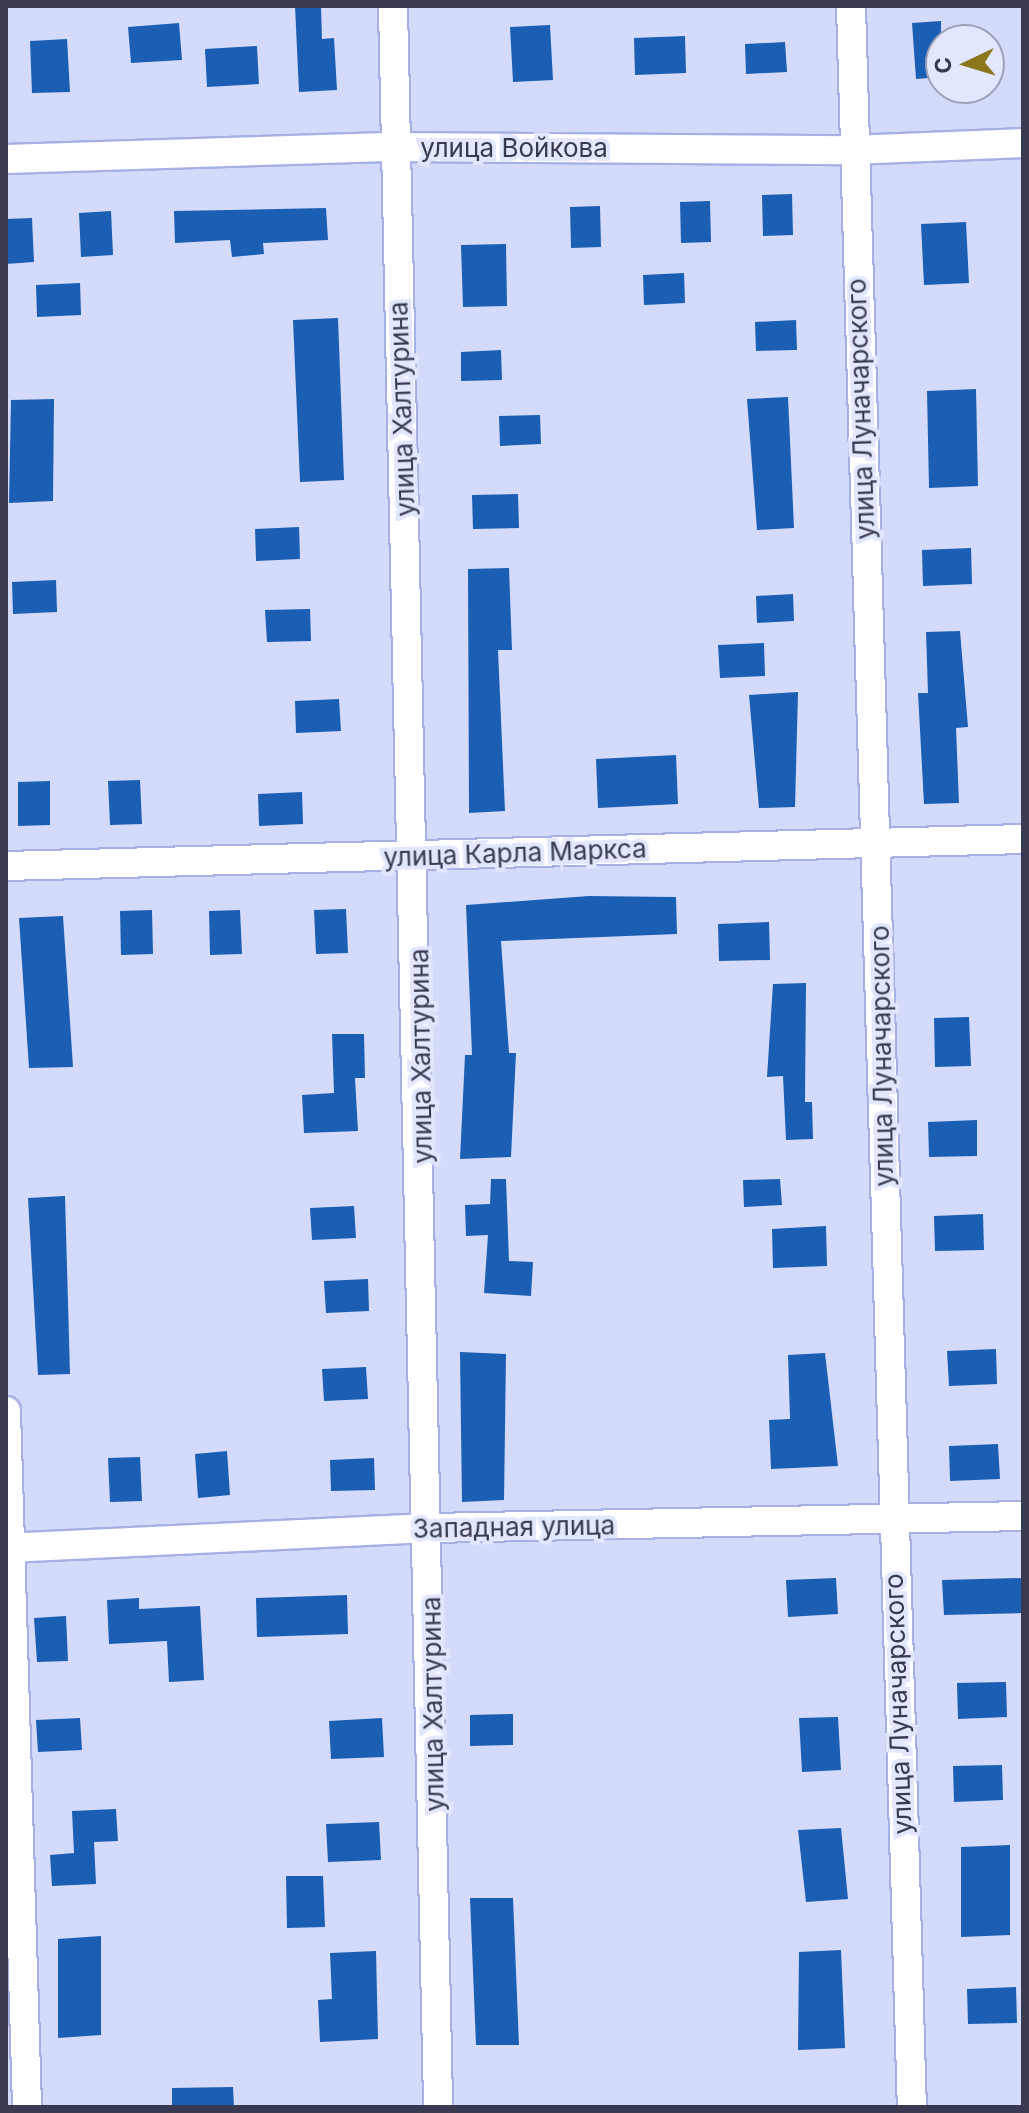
<!DOCTYPE html>
<html>
<head>
<meta charset="utf-8">
<style>
  body { margin:0 }
  #map { position:relative; width:1029px; height:2113px; overflow:hidden; background:#d3dafa; font-family:Inter,sans-serif }
  div>[style] { position:absolute }
  .building>* { inset:0; background:#1b5fb5 }
  .roads { filter:drop-shadow(2px 0 #a7b0e5) drop-shadow(-2px 0 #a7b0e5) drop-shadow(0 2px #a7b0e5) drop-shadow(0 -2px #a7b0e5) }
  .minor>* { height:28px; margin:-14px; padding:0 14px; transform-origin:14px; border-radius:14px; background:#fff }
  span { translate:-50% -50%; white-space:nowrap; text-align:center; line-height:1.15; -webkit-text-stroke:8px #e3e7fe; paint-order:stroke }
  .street-label { font-size:26px; color:#373a50 }
  .frame { position:absolute; inset:0; border:8px solid #373a50; pointer-events:none }
  .north { position:absolute; left:925px; top:24px; width:80px; height:80px; box-sizing:border-box; background:#e3e7fe; border:2px solid #9ea2b8; border-radius:50%; rotate:266deg; font-size:22px; font-weight:700; line-height:32px; text-align:center; color:#373a50 }
  .north::after { content:''; display:block; margin:auto; width:28px; height:36px; background:#8a771b; clip-path:polygon(50% 0,100% 100%,50% 72%,0 100%) }
</style>
</head>
<body>
<div id="map">
  <div class="building">
    <div style="clip-path:polygon(295px 6px,321px 6px,322px 39px,334px 38px,337px 90px,299px 92px)"></div>
    <div style="clip-path:polygon(941px 21px,941px 77px,916px 79px,912px 23px)"></div>
    <div style="clip-path:polygon(179px 23px,182px 60px,131px 63px,128px 27px)"></div>
    <div style="clip-path:polygon(550px 25px,553px 80px,513px 82px,510px 27px)"></div>
    <div style="clip-path:polygon(685px 36px,686px 73px,635px 75px,634px 38px)"></div>
    <div style="clip-path:polygon(67px 39px,70px 92px,32px 93px,30px 41px)"></div>
    <div style="clip-path:polygon(785px 42px,787px 72px,746px 74px,745px 44px)"></div>
    <div style="clip-path:polygon(257px 46px,259px 84px,207px 87px,205px 49px)"></div>
    <div style="clip-path:polygon(792px 194px,793px 235px,763px 236px,762px 195px)"></div>
    <div style="clip-path:polygon(710px 201px,711px 242px,681px 243px,680px 202px)"></div>
    <div style="clip-path:polygon(600px 206px,601px 247px,571px 248px,570px 207px)"></div>
    <div style="clip-path:polygon(326px 208px,328px 240px,263px 243px,264px 254px,232px 257px,230px 240px,175px 243px,174px 211px)"></div>
    <div style="clip-path:polygon(111px 211px,113px 255px,81px 257px,79px 213px)"></div>
    <div style="clip-path:polygon(32px 218px,34px 262px,6px 264px,6px 219px)"></div>
    <div style="clip-path:polygon(966px 222px,969px 283px,924px 285px,921px 224px)"></div>
    <div style="clip-path:polygon(506px 244px,507px 306px,463px 307px,461px 245px)"></div>
    <div style="clip-path:polygon(684px 273px,685px 303px,644px 305px,643px 275px)"></div>
    <div style="clip-path:polygon(80px 283px,81px 315px,37px 317px,36px 285px)"></div>
    <div style="clip-path:polygon(338px 318px,344px 480px,300px 482px,293px 320px)"></div>
    <div style="clip-path:polygon(796px 320px,797px 350px,756px 351px,755px 322px)"></div>
    <div style="clip-path:polygon(501px 350px,502px 380px,461px 381px,461px 352px)"></div>
    <div style="clip-path:polygon(976px 389px,978px 486px,929px 488px,927px 391px)"></div>
    <div style="clip-path:polygon(788px 397px,794px 528px,757px 530px,747px 399px)"></div>
    <div style="clip-path:polygon(54px 399px,53px 501px,9px 503px,11px 400px)"></div>
    <div style="clip-path:polygon(540px 415px,541px 444px,500px 446px,499px 416px)"></div>
    <div style="clip-path:polygon(518px 494px,519px 528px,473px 529px,472px 495px)"></div>
    <div style="clip-path:polygon(299px 527px,300px 559px,256px 561px,255px 529px)"></div>
    <div style="clip-path:polygon(971px 548px,972px 584px,923px 586px,922px 550px)"></div>
    <div style="clip-path:polygon(509px 568px,512px 650px,498px 650px,505px 811px,469px 813px,468px 569px)"></div>
    <div style="clip-path:polygon(56px 580px,57px 612px,13px 614px,12px 582px)"></div>
    <div style="clip-path:polygon(793px 594px,794px 621px,757px 623px,756px 596px)"></div>
    <div style="clip-path:polygon(310px 609px,311px 641px,267px 642px,265px 610px)"></div>
    <div style="clip-path:polygon(960px 631px,968px 727px,956px 728px,959px 803px,924px 804px,918px 693px,928px 693px,926px 632px)"></div>
    <div style="clip-path:polygon(764px 643px,765px 676px,720px 678px,718px 645px)"></div>
    <div style="clip-path:polygon(798px 692px,795px 807px,759px 808px,749px 695px)"></div>
    <div style="clip-path:polygon(339px 699px,341px 731px,296px 733px,295px 701px)"></div>
    <div style="clip-path:polygon(676px 755px,678px 804px,598px 808px,596px 759px)"></div>
    <div style="clip-path:polygon(140px 780px,142px 824px,110px 825px,108px 781px)"></div>
    <div style="clip-path:polygon(50px 781px,50px 825px,18px 826px,18px 782px)"></div>
    <div style="clip-path:polygon(302px 792px,303px 824px,259px 826px,258px 794px)"></div>
    <div style="clip-path:polygon(589px 896px,676px 897px,677px 934px,501px 941px,509px 1053px,516px 1053px,511px 1157px,460px 1159px,465px 1055px,472px 1055px,466px 905px)"></div>
    <div style="clip-path:polygon(346px 909px,348px 953px,316px 954px,314px 910px)"></div>
    <div style="clip-path:polygon(152px 910px,153px 954px,121px 955px,120px 911px)"></div>
    <div style="clip-path:polygon(240px 910px,242px 954px,210px 955px,209px 911px)"></div>
    <div style="clip-path:polygon(63px 916px,73px 1067px,29px 1068px,19px 918px)"></div>
    <div style="clip-path:polygon(769px 922px,770px 960px,719px 961px,718px 924px)"></div>
    <div style="clip-path:polygon(806px 983px,805px 1102px,812px 1102px,813px 1139px,786px 1140px,783px 1076px,767px 1077px,773px 984px)"></div>
    <div style="clip-path:polygon(969px 1017px,971px 1066px,935px 1067px,934px 1018px)"></div>
    <div style="clip-path:polygon(332px 1034px,364px 1034px,365px 1078px,355px 1078px,358px 1131px,304px 1133px,302px 1095px,334px 1093px)"></div>
    <div style="clip-path:polygon(977px 1120px,977px 1156px,929px 1157px,928px 1122px)"></div>
    <div style="clip-path:polygon(491px 1179px,506px 1179px,509px 1261px,533px 1262px,531px 1296px,484px 1293px,488px 1235px,466px 1236px,465px 1205px,490px 1204px)"></div>
    <div style="clip-path:polygon(780px 1179px,782px 1205px,744px 1207px,743px 1180px)"></div>
    <div style="clip-path:polygon(65px 1196px,70px 1374px,38px 1375px,28px 1198px)"></div>
    <div style="clip-path:polygon(354px 1206px,356px 1238px,312px 1240px,310px 1208px)"></div>
    <div style="clip-path:polygon(983px 1214px,984px 1250px,935px 1251px,934px 1216px)"></div>
    <div style="clip-path:polygon(826px 1226px,827px 1266px,773px 1268px,772px 1229px)"></div>
    <div style="clip-path:polygon(368px 1279px,369px 1311px,326px 1313px,324px 1281px)"></div>
    <div style="clip-path:polygon(996px 1349px,997px 1384px,949px 1386px,947px 1351px)"></div>
    <div style="clip-path:polygon(460px 1352px,506px 1354px,504px 1500px,462px 1502px)"></div>
    <div style="clip-path:polygon(825px 1353px,838px 1466px,771px 1469px,769px 1420px,790px 1419px,788px 1355px)"></div>
    <div style="clip-path:polygon(366px 1367px,368px 1399px,324px 1401px,322px 1369px)"></div>
    <div style="clip-path:polygon(998px 1444px,1000px 1479px,950px 1481px,949px 1446px)"></div>
    <div style="clip-path:polygon(227px 1451px,230px 1495px,198px 1498px,195px 1454px)"></div>
    <div style="clip-path:polygon(140px 1457px,142px 1501px,110px 1502px,108px 1458px)"></div>
    <div style="clip-path:polygon(374px 1458px,375px 1490px,331px 1491px,330px 1460px)"></div>
    <div style="clip-path:polygon(836px 1578px,838px 1614px,788px 1617px,786px 1580px)"></div>
    <div style="clip-path:polygon(1023px 1578px,1023px 1613px,944px 1615px,942px 1580px)"></div>
    <div style="clip-path:polygon(347px 1595px,348px 1634px,257px 1637px,256px 1598px)"></div>
    <div style="clip-path:polygon(139px 1598px,139px 1609px,200px 1606px,204px 1680px,169px 1682px,167px 1641px,109px 1644px,107px 1600px)"></div>
    <div style="clip-path:polygon(66px 1616px,68px 1661px,37px 1662px,34px 1618px)"></div>
    <div style="clip-path:polygon(1006px 1682px,1007px 1717px,958px 1719px,957px 1683px)"></div>
    <div style="clip-path:polygon(513px 1714px,513px 1745px,470px 1746px,470px 1715px)"></div>
    <div style="clip-path:polygon(838px 1717px,841px 1770px,802px 1772px,799px 1718px)"></div>
    <div style="clip-path:polygon(80px 1718px,82px 1750px,38px 1752px,36px 1720px)"></div>
    <div style="clip-path:polygon(382px 1718px,384px 1757px,331px 1759px,329px 1721px)"></div>
    <div style="clip-path:polygon(1002px 1765px,1003px 1800px,954px 1802px,953px 1766px)"></div>
    <div style="clip-path:polygon(116px 1809px,118px 1841px,94px 1842px,96px 1884px,52px 1886px,50px 1855px,74px 1853px,72px 1811px)"></div>
    <div style="clip-path:polygon(379px 1822px,381px 1860px,328px 1862px,326px 1824px)"></div>
    <div style="clip-path:polygon(841px 1828px,848px 1899px,806px 1902px,798px 1830px)"></div>
    <div style="clip-path:polygon(1010px 1845px,1010px 1935px,961px 1937px,961px 1847px)"></div>
    <div style="clip-path:polygon(286px 1876px,323px 1876px,325px 1927px,287px 1928px)"></div>
    <div style="clip-path:polygon(470px 1898px,513px 1898px,519px 2045px,476px 2045px)"></div>
    <div style="clip-path:polygon(101px 1936px,101px 2035px,58px 2038px,58px 1939px)"></div>
    <div style="clip-path:polygon(841px 1950px,845px 2048px,798px 2050px,799px 1952px)"></div>
    <div style="clip-path:polygon(376px 1951px,378px 2039px,320px 2042px,318px 2000px,332px 1999px,330px 1953px)"></div>
    <div style="clip-path:polygon(1016px 1987px,1017px 2023px,968px 2024px,967px 1989px)"></div>
    <div style="clip-path:polygon(233px 2087px,234px 2107px,172px 2107px,172px 2088px)"></div>
  </div>
  <div class="roads">
    <div class="minor">
      <div style="left:393px;top:6px;width:2101px;rotate:88.77deg"></div>
      <div style="left:851px;top:6px;width:2102px;rotate:88.34deg"></div>
      <div style="left:6px;top:159px;width:388px;rotate:-1.8deg"></div>
      <div style="left:394px;top:147px;width:457px;rotate:0.4deg"></div>
      <div style="left:851px;top:150px;width:172px;rotate:-2.3deg"></div>
      <div style="left:6px;top:866px;width:1017px;rotate:-1.52deg"></div>
      <div style="left:6px;top:1411px;width:696px;rotate:88.27deg"></div>
      <div style="left:6px;top:1548px;width:425px;rotate:-2.7deg"></div>
      <div style="left:431px;top:1528px;width:592px;rotate:-1.16deg"></div>
    </div>
  </div>
  <div class="street-label">
    <span style="left:514px;top:148px">улица Войкова</span>
    <span style="left:402px;top:409px;rotate:-92deg">улица Халтурина</span>
    <span style="left:861px;top:409px;rotate:-92deg">улица Луначарского</span>
    <span style="left:515px;top:853px;rotate:-2deg">улица Карла Маркса</span>
    <span style="left:421px;top:1056px;rotate:-91deg">улица Халтурина</span>
    <span style="left:882px;top:1056px;rotate:-91deg">улица Луначарского</span>
    <span style="left:514px;top:1527px;rotate:-1deg">Западная улица</span>
    <span style="left:433px;top:1704px;rotate:-91deg">улица Халтурина</span>
    <span style="left:898px;top:1704px;rotate:-92deg">улица Луначарского</span>
  </div>
  <div class="frame"></div>
  <div class="north">С</div>
</div>
</body>
</html>
